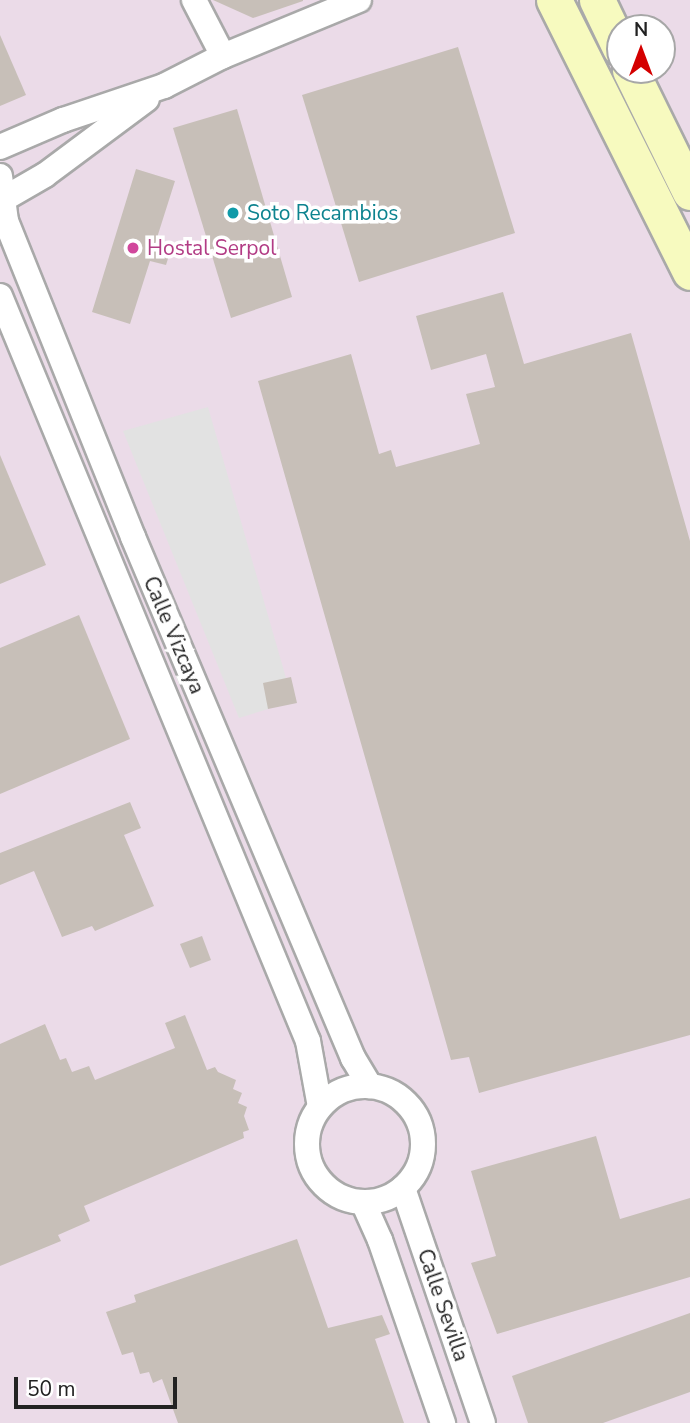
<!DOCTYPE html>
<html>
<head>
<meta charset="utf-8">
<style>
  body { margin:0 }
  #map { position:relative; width:690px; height:1423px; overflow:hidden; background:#f2efe9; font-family:"Nunito Sans",sans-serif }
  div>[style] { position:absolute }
  .industrial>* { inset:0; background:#ebdbe8 }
  .parking>* { inset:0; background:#e2e2e2 }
  .building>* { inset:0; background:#c7bfb8 }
  .roads { filter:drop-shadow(2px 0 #a9a9a9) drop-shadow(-2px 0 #a9a9a9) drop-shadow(0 2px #a9a9a9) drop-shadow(0 -2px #a9a9a9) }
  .minor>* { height:24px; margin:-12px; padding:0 12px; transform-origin:12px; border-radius:12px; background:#fff }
  .minor>.ring { margin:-12px; padding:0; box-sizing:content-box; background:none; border:24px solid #fff; border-radius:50% }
  .secondary>* { height:35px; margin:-17.5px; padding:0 17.5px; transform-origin:17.5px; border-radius:17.5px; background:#f7fabf }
  .dots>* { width:19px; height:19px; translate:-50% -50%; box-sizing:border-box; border:4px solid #fff; border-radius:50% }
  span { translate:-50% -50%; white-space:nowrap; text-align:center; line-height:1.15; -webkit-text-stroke:7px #fff; paint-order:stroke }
  .culture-label { font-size:21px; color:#0d838f }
  .left { translate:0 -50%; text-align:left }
  .hotel-label { font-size:21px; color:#b23c85 }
  .street-label { font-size:21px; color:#222 }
  .north { position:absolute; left:606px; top:14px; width:70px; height:70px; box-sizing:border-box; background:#fff; border:2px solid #a7a7a7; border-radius:50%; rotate:0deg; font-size:19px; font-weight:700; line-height:28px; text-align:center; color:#222 }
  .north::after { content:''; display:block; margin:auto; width:24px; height:32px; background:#d40000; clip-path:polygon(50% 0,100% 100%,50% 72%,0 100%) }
  .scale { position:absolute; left:14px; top:1377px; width:163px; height:32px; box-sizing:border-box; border:4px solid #222; border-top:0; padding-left:9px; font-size:21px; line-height:24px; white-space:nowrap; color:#222; -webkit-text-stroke:5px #fff; paint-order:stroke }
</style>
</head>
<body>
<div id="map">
  <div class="industrial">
    <div style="clip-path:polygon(evenodd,0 0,690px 0,690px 1423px,0 1423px,0 0,620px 28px,662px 28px,662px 70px,620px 70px,620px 28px)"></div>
  </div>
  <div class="parking">
    <div style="clip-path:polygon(208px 407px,286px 678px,268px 709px,239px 718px,123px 431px)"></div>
  </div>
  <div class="building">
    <div style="clip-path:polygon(213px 0,303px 0,303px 1px,253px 18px)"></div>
    <div style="clip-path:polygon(0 35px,26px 95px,0 106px)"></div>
    <div style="clip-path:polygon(458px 47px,515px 233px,359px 282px,302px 95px)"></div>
    <div style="clip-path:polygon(237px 109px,292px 297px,231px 318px,173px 128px)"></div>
    <div style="clip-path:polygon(136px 169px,175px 181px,155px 244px,171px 249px,166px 265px,150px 261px,130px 324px,92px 312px)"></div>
    <div style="clip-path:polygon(503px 292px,524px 364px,631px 333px,690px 541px,690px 1035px,479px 1093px,469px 1057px,451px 1060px,258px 381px,351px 354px,379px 454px,391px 450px,396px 467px,480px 444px,466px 394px,495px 387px,486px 354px,431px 370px,416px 316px)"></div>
    <div style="clip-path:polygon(0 455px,46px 565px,0 584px)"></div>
    <div style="clip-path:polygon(79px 615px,130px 739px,0 794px,0 648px)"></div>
    <div style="clip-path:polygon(291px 677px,297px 703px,268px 709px,263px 683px)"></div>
    <div style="clip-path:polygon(130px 802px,141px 828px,124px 835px,154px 906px,95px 931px,92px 926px,62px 937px,34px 871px,0 885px,0 853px)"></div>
    <div style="clip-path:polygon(202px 936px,211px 960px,190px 968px,180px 944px)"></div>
    <div style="clip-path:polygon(185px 1015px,207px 1070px,215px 1067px,218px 1072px,236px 1080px,233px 1089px,242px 1093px,238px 1103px,247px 1107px,244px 1116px,249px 1130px,243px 1132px,244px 1138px,84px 1206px,90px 1221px,58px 1235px,61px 1241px,0 1266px,0 1044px,45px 1024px,60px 1060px,66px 1058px,72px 1072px,89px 1066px,95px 1080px,175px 1048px,165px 1023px)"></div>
    <div style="clip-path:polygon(596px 1136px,620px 1219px,690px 1198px,690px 1277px,497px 1334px,471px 1263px,496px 1256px,471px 1171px)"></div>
    <div style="clip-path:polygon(297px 1239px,328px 1328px,382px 1315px,390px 1334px,375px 1339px,404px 1423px,178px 1423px,162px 1379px,153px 1383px,149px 1372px,140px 1374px,133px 1352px,122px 1355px,106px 1312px,136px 1302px,134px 1295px)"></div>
    <div style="clip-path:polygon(690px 1313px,690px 1392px,603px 1423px,528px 1423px,512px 1376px)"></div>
  </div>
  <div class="roads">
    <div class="minor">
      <div style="left:194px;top:0;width:63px;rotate:62.6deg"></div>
      <div style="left:0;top:147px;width:69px;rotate:-23.2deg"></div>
      <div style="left:63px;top:120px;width:107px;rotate:-18.6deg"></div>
      <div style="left:164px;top:86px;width:66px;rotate:-27deg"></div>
      <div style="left:223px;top:56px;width:147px;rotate:-22.4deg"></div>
      <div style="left:0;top:176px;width:45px;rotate:82.4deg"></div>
      <div style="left:6px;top:221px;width:341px;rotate:68.1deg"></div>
      <div style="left:133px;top:537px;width:566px;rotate:67.11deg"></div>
      <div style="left:353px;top:1058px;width:33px;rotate:59deg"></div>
      <div style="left:0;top:201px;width:52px;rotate:-30deg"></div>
      <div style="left:45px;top:175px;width:127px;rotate:-36.7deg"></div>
      <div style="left:0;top:296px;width:806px;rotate:67.54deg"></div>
      <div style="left:308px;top:1041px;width:67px;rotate:79.7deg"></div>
      <div class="ring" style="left:307px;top:1086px;width:92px;height:92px"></div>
      <div style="left:403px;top:1188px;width:248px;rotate:71.2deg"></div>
      <div style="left:363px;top:1202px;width:42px;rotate:65.9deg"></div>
      <div style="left:380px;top:1240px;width:194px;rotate:71deg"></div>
    </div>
    <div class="secondary">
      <div style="left:554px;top:0;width:304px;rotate:63.4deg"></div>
      <div style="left:597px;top:0;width:53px;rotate:64.4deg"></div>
      <div style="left:630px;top:70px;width:136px;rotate:63.8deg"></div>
    </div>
  </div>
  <div class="dots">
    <div style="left:233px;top:213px;background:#0f9aa8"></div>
    <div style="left:133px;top:248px;background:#d1479c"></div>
  </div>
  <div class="culture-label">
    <span class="left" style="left:247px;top:213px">Soto Recambios</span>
  </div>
  <div class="hotel-label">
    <span class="left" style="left:147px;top:248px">Hostal Serpol</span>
  </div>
  <div class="street-label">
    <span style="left:174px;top:635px;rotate:67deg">Calle Vizcaya</span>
    <span style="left:443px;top:1305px;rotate:71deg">Calle Sevilla</span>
  </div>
  <div class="north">N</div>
  <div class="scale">50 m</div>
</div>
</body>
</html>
